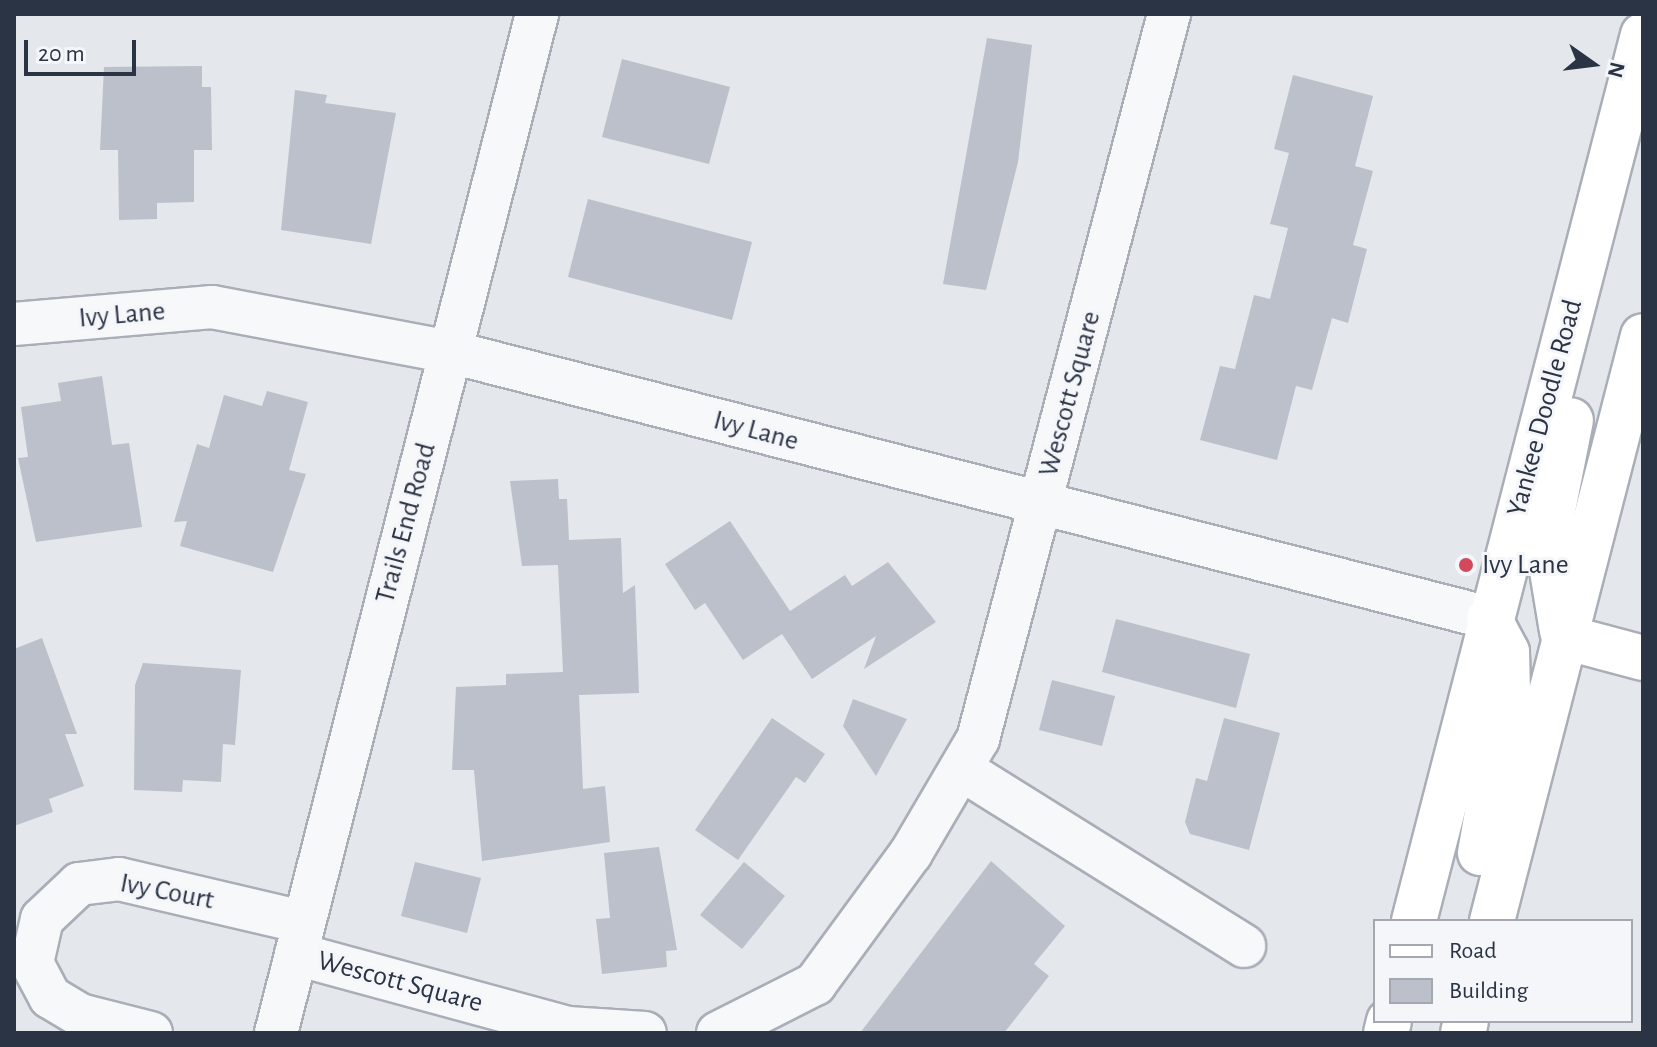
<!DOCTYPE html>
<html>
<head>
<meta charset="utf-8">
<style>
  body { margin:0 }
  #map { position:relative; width:1657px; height:1047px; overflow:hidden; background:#e4e7ec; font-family:"Alegreya Sans",sans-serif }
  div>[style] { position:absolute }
  .building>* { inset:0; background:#bbc0ca }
  .roads { filter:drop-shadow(2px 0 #a9aeb7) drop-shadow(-2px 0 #a9aeb7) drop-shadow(0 2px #a9aeb7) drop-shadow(0 -2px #a9aeb7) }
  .street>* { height:42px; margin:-21px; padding:0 21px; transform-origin:21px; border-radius:21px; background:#f7f8fa }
  .secondary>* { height:44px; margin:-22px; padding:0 22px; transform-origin:22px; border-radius:22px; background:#fff }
  .dots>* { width:22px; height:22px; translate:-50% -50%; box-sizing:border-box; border:4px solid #f4f6f9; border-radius:50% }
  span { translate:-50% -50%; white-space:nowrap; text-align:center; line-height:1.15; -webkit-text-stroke:6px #f4f6f9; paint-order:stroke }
  .street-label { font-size:28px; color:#2b3445 }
  .poi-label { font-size:28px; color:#2b3445 }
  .left { translate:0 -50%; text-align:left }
  .frame { position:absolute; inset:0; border:16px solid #2b3445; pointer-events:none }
  .legend { position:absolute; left:1373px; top:919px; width:260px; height:104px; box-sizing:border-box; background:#f4f6f9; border:2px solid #a4a8b1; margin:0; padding:10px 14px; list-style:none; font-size:24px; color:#2b3445 }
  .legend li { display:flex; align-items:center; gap:16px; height:40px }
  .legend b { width:40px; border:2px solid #a4a8b1 }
  .north { position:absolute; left:1553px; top:24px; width:80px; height:80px; -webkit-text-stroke:6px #f4f6f9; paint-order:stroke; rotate:104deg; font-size:22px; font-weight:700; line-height:32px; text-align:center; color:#2b3445 }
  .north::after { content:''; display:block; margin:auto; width:28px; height:36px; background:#2b3445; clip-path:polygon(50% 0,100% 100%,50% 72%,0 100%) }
  .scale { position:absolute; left:24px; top:40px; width:112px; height:36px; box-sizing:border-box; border:4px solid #2b3445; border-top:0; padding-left:10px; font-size:24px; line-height:28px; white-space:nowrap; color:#2b3445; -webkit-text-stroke:6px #f4f6f9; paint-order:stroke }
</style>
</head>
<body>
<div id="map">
  <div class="building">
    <div style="clip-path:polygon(987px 38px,1032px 45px,1018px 162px,986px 290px,943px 284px)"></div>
    <div style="clip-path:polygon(622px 59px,730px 87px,709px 164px,602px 137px)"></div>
    <div style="clip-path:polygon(202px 66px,202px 87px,211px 87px,212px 150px,194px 150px,194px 202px,157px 203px,157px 219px,119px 220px,118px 150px,100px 150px,104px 67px)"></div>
    <div style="clip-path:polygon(1293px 75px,1373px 96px,1355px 166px,1373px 171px,1353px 245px,1367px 249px,1348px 323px,1332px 318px,1312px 390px,1296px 386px,1277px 460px,1200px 440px,1220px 366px,1235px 369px,1254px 295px,1270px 299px,1288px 228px,1270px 224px,1289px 153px,1274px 149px)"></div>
    <div style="clip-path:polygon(295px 90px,327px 95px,325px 103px,396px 113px,371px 244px,281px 230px)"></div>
    <div style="clip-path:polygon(588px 199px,752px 242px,732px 320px,568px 277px)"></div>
    <div style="clip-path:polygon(102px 376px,112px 445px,129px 443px,142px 527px,36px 542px,18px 458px,28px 457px,21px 407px,61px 401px,58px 383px)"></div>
    <div style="clip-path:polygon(267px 391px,308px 402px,289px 470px,306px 474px,273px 572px,180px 546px,187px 521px,174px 522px,197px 444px,209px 448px,224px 395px,262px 406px)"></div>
    <div style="clip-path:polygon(558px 479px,559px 499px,567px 499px,569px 540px,621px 538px,623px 593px,635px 585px,639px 693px,579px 695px,583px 789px,605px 786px,610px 842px,482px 861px,474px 770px,452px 770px,456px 687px,506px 685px,506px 674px,563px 672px,558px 565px,522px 566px,510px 481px)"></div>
    <div style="clip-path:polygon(730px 521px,790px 611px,845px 575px,852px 586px,888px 562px,936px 622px,864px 669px,876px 636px,812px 679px,782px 634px,743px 660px,705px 603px,695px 610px,665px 564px)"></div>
    <div style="clip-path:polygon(1116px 619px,1250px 654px,1236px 708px,1102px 672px)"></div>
    <div style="clip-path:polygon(42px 638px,77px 734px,65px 734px,84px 786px,49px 799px,53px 812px,14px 826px,14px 649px)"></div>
    <div style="clip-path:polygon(143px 663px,241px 670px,235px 745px,223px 744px,221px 782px,183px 780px,182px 792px,134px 790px,135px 685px)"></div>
    <div style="clip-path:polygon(1052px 680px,1115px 696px,1102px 746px,1039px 730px)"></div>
    <div style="clip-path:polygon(853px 699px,907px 719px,876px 776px,843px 726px)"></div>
    <div style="clip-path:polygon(772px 718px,825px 754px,805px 783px,796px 777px,738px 860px,695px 830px)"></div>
    <div style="clip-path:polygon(1224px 718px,1280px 733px,1249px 850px,1190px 834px,1185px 822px,1196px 778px,1207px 781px)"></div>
    <div style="clip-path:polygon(659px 847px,677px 950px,666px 951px,667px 967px,602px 974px,596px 919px,610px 918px,604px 853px)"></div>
    <div style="clip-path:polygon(991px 861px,1065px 926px,1034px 964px,1049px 976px,1004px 1033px,860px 1033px)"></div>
    <div style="clip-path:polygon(415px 862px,481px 878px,467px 933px,401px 916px)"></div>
    <div style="clip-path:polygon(744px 862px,785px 896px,742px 949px,700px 915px)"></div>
  </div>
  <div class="roads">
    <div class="street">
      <div style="left:14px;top:324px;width:199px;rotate:-4.9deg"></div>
      <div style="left:212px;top:307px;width:243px;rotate:10.7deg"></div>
      <div style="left:451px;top:352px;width:1072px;rotate:14.37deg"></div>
      <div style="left:961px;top:769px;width:334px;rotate:32deg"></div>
      <div style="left:296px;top:954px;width:282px;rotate:15.2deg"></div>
      <div style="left:568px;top:1028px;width:77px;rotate:3.7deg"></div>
      <div style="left:151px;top:1033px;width:73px;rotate:-165.8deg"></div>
      <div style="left:80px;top:1015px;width:35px;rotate:-149deg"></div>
      <div style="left:50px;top:997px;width:38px;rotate:-118deg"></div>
      <div style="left:32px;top:963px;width:45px;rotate:-77.2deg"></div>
      <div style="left:42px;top:919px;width:51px;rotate:-43.4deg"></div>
      <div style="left:79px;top:884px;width:40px;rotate:-7.1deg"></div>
      <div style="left:119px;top:879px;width:189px;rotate:13.2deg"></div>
      <div style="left:276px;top:1033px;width:1052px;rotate:-75.63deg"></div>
      <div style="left:718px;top:1033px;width:109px;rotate:-26.8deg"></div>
      <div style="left:815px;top:984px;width:162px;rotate:-53.8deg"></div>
      <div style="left:911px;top:853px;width:132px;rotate:-59.6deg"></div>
      <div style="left:978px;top:739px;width:750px;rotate:-75.24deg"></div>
    </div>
    <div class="secondary">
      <div style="left:1562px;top:631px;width:92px;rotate:-99.4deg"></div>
      <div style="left:1547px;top:540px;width:122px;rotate:-78.7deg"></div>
      <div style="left:1564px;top:637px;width:82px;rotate:14.9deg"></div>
      <div style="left:1480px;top:853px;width:163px;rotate:-80.1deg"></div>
      <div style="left:1508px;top:692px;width:40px;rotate:-91.4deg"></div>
      <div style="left:1507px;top:652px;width:38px;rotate:-118deg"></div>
      <div style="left:1414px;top:921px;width:915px;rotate:-75.51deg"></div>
      <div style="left:1492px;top:921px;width:604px;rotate:-75.53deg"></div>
      <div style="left:1386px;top:1033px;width:12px;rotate:-76deg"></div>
      <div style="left:1463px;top:1033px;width:12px;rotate:-76deg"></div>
    </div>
  </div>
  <div class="dots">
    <div style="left:1466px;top:565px;background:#d1495b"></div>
  </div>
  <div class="street-label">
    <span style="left:122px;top:315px;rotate:-5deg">Ivy Lane</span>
    <span style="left:1070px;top:394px;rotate:-75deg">Wescott Square</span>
    <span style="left:1545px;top:408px;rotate:-75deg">Yankee Doodle Road</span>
    <span style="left:756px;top:431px;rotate:15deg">Ivy Lane</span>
    <span style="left:406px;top:523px;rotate:-75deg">Trails End Road</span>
    <span style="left:167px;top:892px;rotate:11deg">Ivy Court</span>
    <span style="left:400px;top:982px;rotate:15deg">Wescott Square</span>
  </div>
  <div class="poi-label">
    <span class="left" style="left:1482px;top:565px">Ivy Lane</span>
  </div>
  <div class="frame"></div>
  <ul class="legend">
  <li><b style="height:10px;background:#fff"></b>Road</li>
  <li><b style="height:22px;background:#bbc0ca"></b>Building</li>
  </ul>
  <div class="north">N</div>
  <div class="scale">20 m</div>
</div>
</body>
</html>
